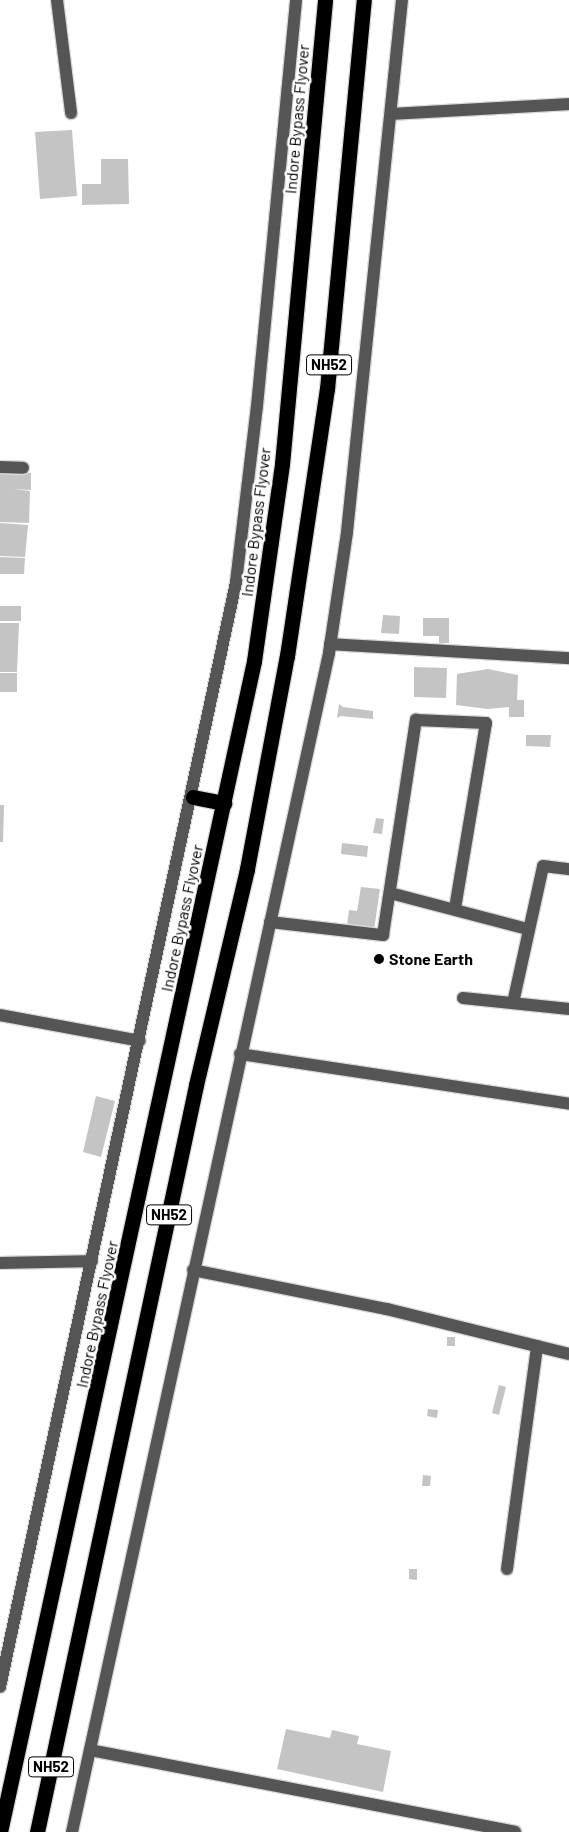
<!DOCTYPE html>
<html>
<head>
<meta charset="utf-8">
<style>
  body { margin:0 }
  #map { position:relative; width:569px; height:1832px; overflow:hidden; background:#fff; font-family:Barlow,sans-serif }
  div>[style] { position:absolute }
  .building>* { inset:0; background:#c4c4c4 }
  .roads { filter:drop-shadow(1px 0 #dbdbdb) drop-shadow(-1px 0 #dbdbdb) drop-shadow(0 1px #dbdbdb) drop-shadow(0 -1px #dbdbdb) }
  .minor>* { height:12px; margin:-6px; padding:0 6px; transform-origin:6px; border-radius:6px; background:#555 }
  .highway>* { height:15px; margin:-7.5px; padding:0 7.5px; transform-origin:7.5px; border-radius:7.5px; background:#000 }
  .dots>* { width:14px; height:14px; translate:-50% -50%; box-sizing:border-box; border:2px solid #fff; border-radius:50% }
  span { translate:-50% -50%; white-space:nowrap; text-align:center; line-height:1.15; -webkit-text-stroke:5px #fff; paint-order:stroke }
  .shield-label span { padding:1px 4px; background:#fff; border:1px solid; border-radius:4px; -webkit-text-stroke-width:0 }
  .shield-label { font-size:15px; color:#000; font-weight:700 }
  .street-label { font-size:16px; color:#000 }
  .poi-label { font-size:16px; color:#000; font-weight:700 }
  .left { translate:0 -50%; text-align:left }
</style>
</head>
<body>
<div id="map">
  <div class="building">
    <div style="clip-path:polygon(72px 130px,77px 196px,40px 199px,35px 132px)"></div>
    <div style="clip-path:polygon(101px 159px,128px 159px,129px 204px,82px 205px,82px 184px,101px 184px)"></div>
    <div style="clip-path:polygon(0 472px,31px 473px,31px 490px,13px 489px,30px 491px,29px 523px,0 522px)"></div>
    <div style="clip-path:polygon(0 523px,28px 525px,25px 557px,0 556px)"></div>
    <div style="clip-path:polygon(0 557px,25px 558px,24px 574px,0 574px)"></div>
    <div style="clip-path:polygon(0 606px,21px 606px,21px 621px,0 621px)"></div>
    <div style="clip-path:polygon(383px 615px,400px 616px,399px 634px,381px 633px)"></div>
    <div style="clip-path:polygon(423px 618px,449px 618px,449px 643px,439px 643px,439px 636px,423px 636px)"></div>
    <div style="clip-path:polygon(0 623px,19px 623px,17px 672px,0 672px)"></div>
    <div style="clip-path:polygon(414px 667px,447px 668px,446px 698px,414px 697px)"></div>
    <div style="clip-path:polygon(488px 669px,518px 675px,517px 700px,524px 700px,524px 717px,509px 717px,509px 707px,488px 709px,456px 705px,457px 674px)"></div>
    <div style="clip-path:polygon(0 673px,17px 673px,17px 692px,0 692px)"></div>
    <div style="clip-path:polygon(339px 704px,343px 707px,373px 711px,373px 719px,341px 716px,337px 718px)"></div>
    <div style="clip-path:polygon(526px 735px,551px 735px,550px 747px,526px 746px)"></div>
    <div style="clip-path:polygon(0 805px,4px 805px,3px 842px,0 842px)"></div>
    <div style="clip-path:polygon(376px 818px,384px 819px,382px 834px,373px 833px)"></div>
    <div style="clip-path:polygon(342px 843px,368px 846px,367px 857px,341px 854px)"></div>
    <div style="clip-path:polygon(361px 887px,380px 889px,374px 930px,347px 925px,349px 910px,357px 911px)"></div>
    <div style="clip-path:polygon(96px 1096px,115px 1101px,101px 1157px,83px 1152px)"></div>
    <div style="clip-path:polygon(447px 1337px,455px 1337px,455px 1346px,447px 1346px)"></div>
    <div style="clip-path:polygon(499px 1385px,506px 1387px,499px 1415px,492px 1413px)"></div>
    <div style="clip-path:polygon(428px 1409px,438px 1410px,437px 1418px,427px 1416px)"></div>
    <div style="clip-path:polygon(423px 1475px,431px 1476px,430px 1486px,422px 1486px)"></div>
    <div style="clip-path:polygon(409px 1569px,417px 1569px,417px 1580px,409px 1579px)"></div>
    <div style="clip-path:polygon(286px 1729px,330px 1738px,332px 1730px,359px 1736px,357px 1744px,391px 1751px,383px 1792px,277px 1769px)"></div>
  </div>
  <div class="roads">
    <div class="minor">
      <div style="left:57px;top:0;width:114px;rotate:82.9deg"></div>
      <div style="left:392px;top:114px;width:177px;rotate:-3.2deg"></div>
      <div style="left:0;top:467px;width:23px;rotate:2deg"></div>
      <div style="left:330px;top:644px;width:239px;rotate:3.4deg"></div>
      <div style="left:390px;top:893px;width:142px;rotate:14.7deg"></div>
      <div style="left:270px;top:922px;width:114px;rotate:6.6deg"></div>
      <div style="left:383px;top:935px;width:218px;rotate:-81.3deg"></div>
      <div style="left:416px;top:720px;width:70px;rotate:2.5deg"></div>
      <div style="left:486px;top:723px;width:188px;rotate:99.5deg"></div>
      <div style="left:463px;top:998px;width:107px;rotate:5.9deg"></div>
      <div style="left:513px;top:1003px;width:140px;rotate:-77.6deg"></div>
      <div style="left:543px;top:866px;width:26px;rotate:7deg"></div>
      <div style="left:0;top:1015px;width:142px;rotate:10.5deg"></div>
      <div style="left:240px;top:1054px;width:333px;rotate:8.6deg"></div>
      <div style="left:0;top:1263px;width:92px;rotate:-1.2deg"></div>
      <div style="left:193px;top:1270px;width:198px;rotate:11.4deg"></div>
      <div style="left:387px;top:1309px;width:187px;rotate:13.9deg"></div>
      <div style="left:507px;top:1569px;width:225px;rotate:-82.3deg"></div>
      <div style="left:0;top:1687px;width:1130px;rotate:-77.94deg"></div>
      <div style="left:236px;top:582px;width:177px;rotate:-83.2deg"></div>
      <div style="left:257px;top:406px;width:408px;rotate:-84.5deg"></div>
      <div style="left:90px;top:1750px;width:433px;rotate:10.9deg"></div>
      <div style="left:72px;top:1832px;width:1207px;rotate:-77.7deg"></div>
      <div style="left:329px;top:653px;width:122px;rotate:-81.5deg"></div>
      <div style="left:347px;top:532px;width:535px;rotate:-84.1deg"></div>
    </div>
    <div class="highway">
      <div style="left:193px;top:797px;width:32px;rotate:11deg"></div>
      <div style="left:0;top:1832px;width:1198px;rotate:-77.76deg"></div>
      <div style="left:254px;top:661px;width:199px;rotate:-81.9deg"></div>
      <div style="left:282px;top:464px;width:466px;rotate:-84.7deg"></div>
      <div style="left:37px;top:1832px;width:764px;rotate:-77.98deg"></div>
      <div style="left:196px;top:1085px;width:222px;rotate:-76.7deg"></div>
      <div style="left:247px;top:869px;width:217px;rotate:-79.4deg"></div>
      <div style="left:287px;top:656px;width:270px;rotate:-81.5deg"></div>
      <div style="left:327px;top:389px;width:391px;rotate:-84.6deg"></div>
    </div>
  </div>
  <div class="dots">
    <div style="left:379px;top:959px;background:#000"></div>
  </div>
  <div class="shield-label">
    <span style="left:329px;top:365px">NH52</span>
    <span style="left:169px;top:1215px">NH52</span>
    <span style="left:51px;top:1767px">NH52</span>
  </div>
  <div class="street-label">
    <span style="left:297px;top:119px;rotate:-85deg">Indore Bypass Flyover</span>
    <span style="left:256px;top:522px;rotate:-83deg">Indore Bypass Flyover</span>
    <span style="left:182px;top:918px;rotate:-78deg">Indore Bypass Flyover</span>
    <span style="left:97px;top:1314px;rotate:-78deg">Indore Bypass Flyover</span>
  </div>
  <div class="poi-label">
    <span class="left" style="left:389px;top:959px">Stone Earth</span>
  </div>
</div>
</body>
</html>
